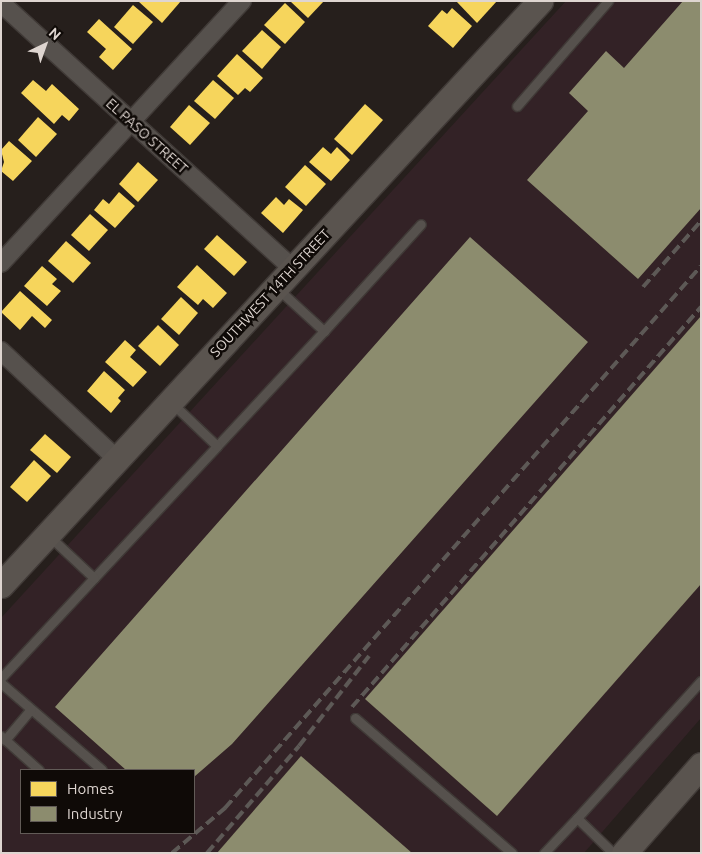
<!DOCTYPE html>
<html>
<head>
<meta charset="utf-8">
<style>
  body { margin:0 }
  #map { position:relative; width:702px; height:854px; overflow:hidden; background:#261f1c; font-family:Ubuntu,sans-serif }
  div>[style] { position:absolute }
  .industrial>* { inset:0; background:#332226 }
  .homes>* { inset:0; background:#f6d55c }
  .industry>* { inset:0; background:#8c8c6e }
  .roads { filter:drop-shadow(1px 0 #403a37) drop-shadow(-1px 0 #403a37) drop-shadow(0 1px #403a37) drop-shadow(0 -1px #403a37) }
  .lane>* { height:9px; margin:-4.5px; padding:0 4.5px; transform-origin:4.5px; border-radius:4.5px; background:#56514d }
  .street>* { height:18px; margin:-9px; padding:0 9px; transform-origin:9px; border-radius:9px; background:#56514d }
  .secondary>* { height:25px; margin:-12.5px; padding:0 12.5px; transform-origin:12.5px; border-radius:12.5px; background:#5a544f }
  .rail>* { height:4px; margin-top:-2px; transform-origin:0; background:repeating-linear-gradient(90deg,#5d5956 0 10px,transparent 0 15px) }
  span { translate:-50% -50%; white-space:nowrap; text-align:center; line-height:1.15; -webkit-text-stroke:5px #0f0a07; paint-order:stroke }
  .street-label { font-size:14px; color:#ded5d0 }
  .frame { position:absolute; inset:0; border:2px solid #ded5d0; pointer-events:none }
  .legend { position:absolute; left:20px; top:769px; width:175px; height:65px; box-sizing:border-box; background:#0f0a07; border:1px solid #625b57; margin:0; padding:6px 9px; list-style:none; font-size:15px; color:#ded5d0 }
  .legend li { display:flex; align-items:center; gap:10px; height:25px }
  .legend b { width:25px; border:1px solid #625b57 }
  .north { position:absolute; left:20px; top:20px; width:50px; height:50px; -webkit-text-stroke:4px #0f0a07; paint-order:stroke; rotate:42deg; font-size:14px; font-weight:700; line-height:20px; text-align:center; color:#ded5d0 }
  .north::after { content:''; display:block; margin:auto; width:18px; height:22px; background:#ded5d0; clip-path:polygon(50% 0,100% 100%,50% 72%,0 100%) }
</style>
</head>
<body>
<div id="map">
  <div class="industrial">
    <div style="clip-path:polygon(evenodd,566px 1px,701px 1px,701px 718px,584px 853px,1px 853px,1px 618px,566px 1px,21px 770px,194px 770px,194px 833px,21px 833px,21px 770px)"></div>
  </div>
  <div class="homes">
    <div style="clip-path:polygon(138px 1px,181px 1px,162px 23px)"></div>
    <div style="clip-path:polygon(290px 1px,324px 1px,308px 18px)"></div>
    <div style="clip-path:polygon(456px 1px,497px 1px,477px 23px)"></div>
    <div style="clip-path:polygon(285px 3px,305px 22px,285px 44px,264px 25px)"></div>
    <div style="clip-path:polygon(133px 5px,153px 22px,133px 44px,114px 27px)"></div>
    <div style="clip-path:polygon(452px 8px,472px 26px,453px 48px,428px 26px,442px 10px,447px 14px)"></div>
    <div style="clip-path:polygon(99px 19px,132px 49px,113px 70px,99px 57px,106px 49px,87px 32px)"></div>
    <div style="clip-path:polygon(262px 30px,281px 47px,262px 69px,242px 51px)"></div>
    <div style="clip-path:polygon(237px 54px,263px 78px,250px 92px,245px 88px,238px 95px,217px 76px)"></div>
    <div style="clip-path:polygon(33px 80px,46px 91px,52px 84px,79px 109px,69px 121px,62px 115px,54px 124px,21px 93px)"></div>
    <div style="clip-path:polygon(213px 80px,234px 98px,215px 119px,194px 101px)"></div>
    <div style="clip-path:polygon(365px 104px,383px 120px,352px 155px,334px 139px)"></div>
    <div style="clip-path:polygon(189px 105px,210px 123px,190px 145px,170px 127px)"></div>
    <div style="clip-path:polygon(38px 117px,57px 134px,36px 157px,18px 140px)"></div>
    <div style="clip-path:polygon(9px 141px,32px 161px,13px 181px,1px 171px,4px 162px,1px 150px)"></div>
    <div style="clip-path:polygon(323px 147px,331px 154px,337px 147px,350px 160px,331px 181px,309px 162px)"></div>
    <div style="clip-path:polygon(138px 162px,158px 180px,138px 202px,119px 184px)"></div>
    <div style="clip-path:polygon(305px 165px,326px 184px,306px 206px,285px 187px)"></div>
    <div style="clip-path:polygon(119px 192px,135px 206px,115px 228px,94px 210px,103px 199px,109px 204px)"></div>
    <div style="clip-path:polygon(276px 197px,284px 205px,289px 199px,303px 210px,283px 233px,261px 213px)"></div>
    <div style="clip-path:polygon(90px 214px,108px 230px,89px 251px,71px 235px)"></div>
    <div style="clip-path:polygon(217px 235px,247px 262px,234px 276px,204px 249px)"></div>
    <div style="clip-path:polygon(66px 241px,91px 263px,73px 283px,48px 261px)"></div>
    <div style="clip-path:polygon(197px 265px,227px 293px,213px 308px,203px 299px,198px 305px,177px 287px)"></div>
    <div style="clip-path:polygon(42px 266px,57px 279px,52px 284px,61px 291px,47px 306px,24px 286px)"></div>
    <div style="clip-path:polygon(20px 291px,52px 320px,45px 328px,32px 316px,20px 330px,1px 312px)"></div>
    <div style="clip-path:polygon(181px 297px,198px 313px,179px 335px,161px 319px)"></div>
    <div style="clip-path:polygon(158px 325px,179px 345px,160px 366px,138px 346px)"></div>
    <div style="clip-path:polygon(125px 340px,136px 350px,130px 357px,147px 372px,133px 387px,105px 362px)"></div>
    <div style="clip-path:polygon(104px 371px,125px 390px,118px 398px,121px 401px,111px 413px,87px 391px)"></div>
    <div style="clip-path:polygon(45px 434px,71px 457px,57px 473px,30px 450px)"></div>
    <div style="clip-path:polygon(34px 460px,51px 476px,27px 502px,10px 487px)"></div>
  </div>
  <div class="industry">
    <div style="clip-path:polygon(683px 1px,701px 1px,701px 208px,638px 279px,527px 180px,588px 111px,569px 93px,606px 51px,624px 68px)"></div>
    <div style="clip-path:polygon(470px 237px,588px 342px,232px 744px,194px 777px,194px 770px,126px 770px,55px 707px)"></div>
    <div style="clip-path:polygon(701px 316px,701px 584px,497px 816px,365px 699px)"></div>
    <div style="clip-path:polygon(301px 756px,412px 853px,217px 853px)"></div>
  </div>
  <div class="roads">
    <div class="lane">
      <div style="left:517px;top:106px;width:139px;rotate:-49.1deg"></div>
      <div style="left:277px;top:288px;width:64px;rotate:42.5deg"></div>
      <div style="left:324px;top:331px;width:144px;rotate:-47.8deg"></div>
      <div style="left:217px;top:446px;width:157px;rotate:-47.1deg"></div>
      <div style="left:94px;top:578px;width:180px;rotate:-47deg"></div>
      <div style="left:217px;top:446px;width:62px;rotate:-136.3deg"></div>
      <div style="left:1px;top:678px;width:137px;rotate:-47.1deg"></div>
      <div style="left:94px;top:578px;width:63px;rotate:-136.9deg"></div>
      <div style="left:1px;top:683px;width:133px;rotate:40.7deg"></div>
      <div style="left:355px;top:718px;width:207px;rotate:40.7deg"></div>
      <div style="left:1px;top:736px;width:51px;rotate:41.8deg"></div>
      <div style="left:5px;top:740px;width:40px;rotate:-50deg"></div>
      <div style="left:544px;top:853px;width:48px;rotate:-46.7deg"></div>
      <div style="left:613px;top:853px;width:50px;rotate:-135.8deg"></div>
      <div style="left:577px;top:818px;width:185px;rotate:-47.9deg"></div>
    </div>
    <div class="street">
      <div style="left:1px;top:3px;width:395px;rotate:42.3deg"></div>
      <div style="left:1px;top:263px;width:356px;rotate:-47.4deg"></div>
      <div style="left:1px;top:351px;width:158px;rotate:43deg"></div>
    </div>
    <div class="secondary">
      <div style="left:1px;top:585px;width:795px;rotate:-47.29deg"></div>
      <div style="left:624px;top:853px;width:117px;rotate:-48.8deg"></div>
    </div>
  </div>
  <div class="rail">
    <div style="left:643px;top:287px;width:88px;rotate:-48.7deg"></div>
    <div style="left:352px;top:707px;width:531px;rotate:-48.9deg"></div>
    <div style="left:172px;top:853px;width:70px;rotate:-40.3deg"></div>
    <div style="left:225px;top:808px;width:721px;rotate:-48.71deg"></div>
    <div style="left:207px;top:853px;width:141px;rotate:-49.3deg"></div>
    <div style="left:299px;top:746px;width:114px;rotate:-52.1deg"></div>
  </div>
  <div class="street-label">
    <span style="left:147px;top:136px;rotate:42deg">EL PASO STREET</span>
    <span style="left:270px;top:293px;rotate:-47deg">SOUTHWEST 14TH STREET</span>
  </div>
  <div class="frame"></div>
  <ul class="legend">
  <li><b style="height:14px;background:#f6d55c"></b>Homes</li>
  <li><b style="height:14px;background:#8c8c6e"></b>Industry</li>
  </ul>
  <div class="north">N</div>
</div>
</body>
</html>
